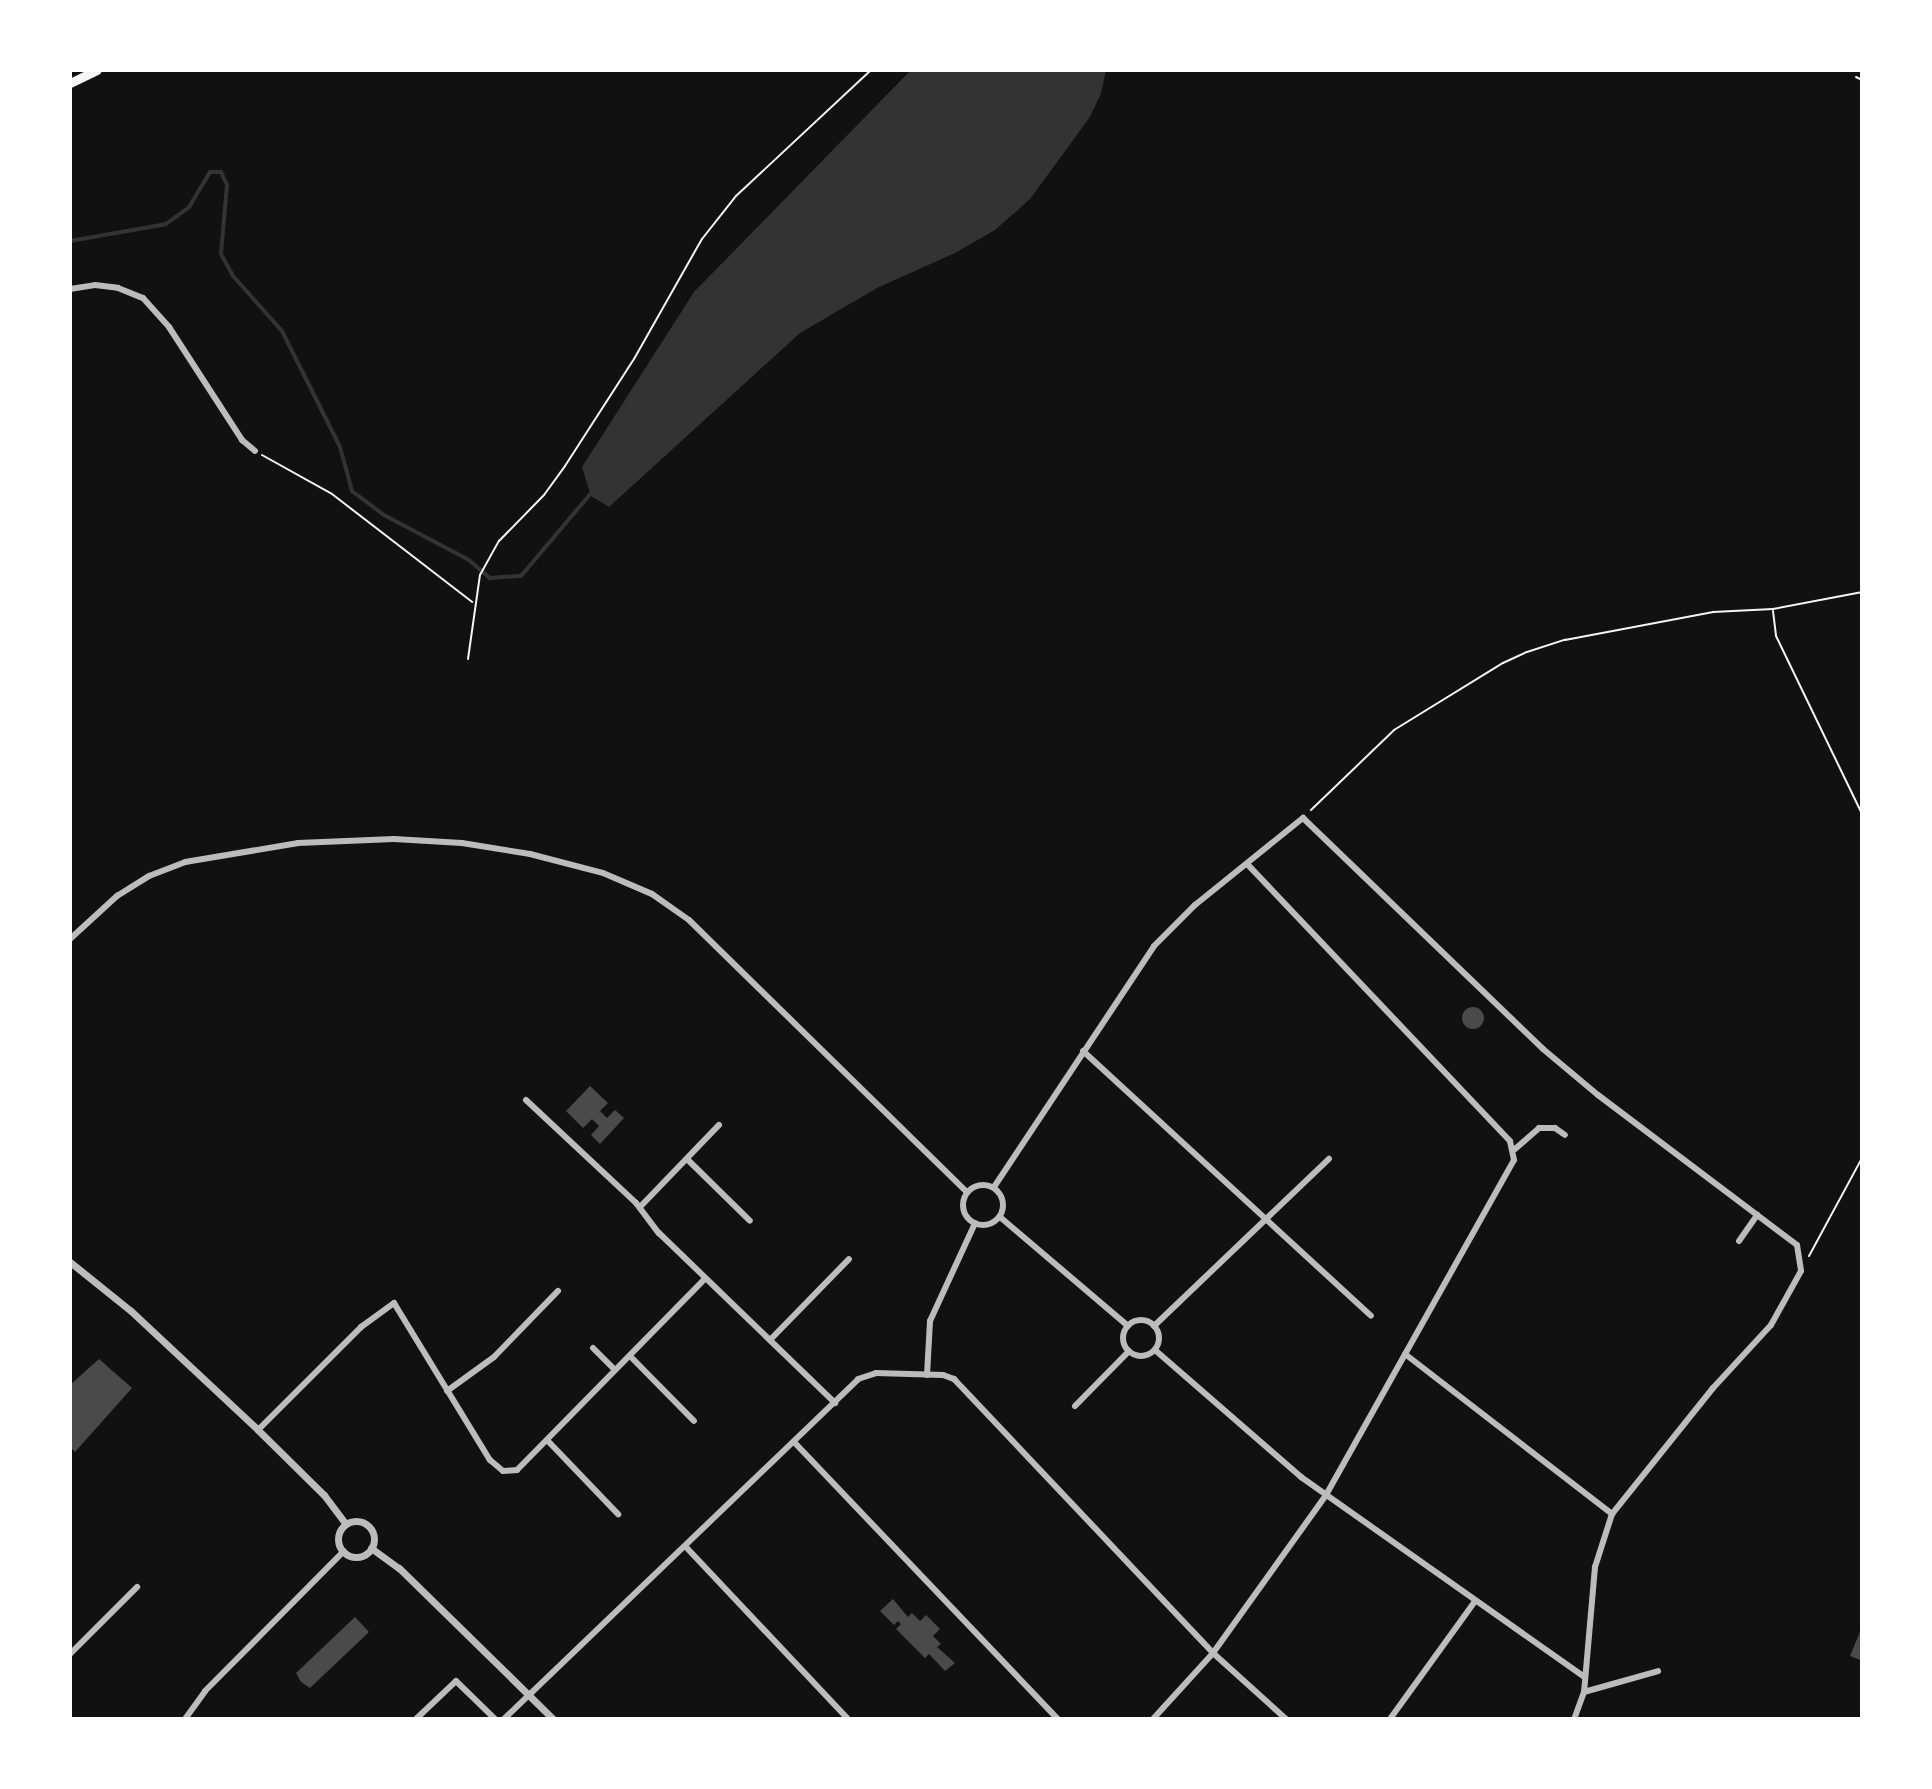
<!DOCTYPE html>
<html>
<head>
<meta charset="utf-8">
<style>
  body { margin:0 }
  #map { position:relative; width:1932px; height:1789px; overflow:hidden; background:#111; font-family:Bitter,serif }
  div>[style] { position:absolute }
  .water>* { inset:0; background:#333 }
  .stream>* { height:4px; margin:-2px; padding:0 2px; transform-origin:2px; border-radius:2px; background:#333 }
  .building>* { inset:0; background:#4a4a4a }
  .round { border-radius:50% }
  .path>* { height:2px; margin:-1px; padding:0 1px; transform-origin:1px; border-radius:1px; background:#f5f5f5 }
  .minor>* { height:6px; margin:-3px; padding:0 3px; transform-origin:3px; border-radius:3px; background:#bcbcbc }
  .minor>.ring { margin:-3px; padding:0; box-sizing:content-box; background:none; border:6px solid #bcbcbc; border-radius:50% }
  .tertiary>* { height:7px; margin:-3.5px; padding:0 3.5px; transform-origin:3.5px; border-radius:3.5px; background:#bcbcbc }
  .tertiary>.ring { margin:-3.5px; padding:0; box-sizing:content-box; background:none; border:7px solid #bcbcbc; border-radius:50% }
  .primary>* { height:9px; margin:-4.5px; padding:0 4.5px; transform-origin:4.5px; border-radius:4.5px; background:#f5f5f5 }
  span { translate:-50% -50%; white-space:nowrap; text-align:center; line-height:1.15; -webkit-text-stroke:8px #fff; paint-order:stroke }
  .frame { position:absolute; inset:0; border:72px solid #fff; pointer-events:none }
</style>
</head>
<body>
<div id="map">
  <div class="water">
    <div style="clip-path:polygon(911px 70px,1106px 70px,1101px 93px,1090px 117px,1030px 199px,995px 230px,955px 253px,877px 288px,800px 333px,609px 507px,591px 496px,582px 467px,694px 292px)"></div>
  </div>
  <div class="stream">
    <div style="left:70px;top:241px;width:97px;rotate:-10deg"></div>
    <div style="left:166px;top:224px;width:29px;rotate:-36deg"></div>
    <div style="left:189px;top:207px;width:41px;rotate:-59deg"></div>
    <div style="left:210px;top:172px;width:11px"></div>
    <div style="left:221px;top:172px;width:14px;rotate:65deg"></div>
    <div style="left:227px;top:185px;width:69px;rotate:95deg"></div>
    <div style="left:221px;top:254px;width:25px;rotate:61deg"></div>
    <div style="left:233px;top:276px;width:74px;rotate:48.3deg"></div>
    <div style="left:282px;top:331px;width:130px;rotate:63.4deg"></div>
    <div style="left:340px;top:447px;width:46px;rotate:74.7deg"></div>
    <div style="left:352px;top:491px;width:38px;rotate:37deg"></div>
    <div style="left:382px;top:514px;width:98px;rotate:27.9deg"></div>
    <div style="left:469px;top:560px;width:28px;rotate:41deg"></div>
    <div style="left:490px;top:578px;width:31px;rotate:-4deg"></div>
    <div style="left:521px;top:576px;width:110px;rotate:-49.8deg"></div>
  </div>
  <div class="building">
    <div class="round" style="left:1462px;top:1007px;width:22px;height:22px"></div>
    <div style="clip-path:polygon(590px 1086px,608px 1103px,600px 1111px,607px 1118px,615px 1110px,624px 1118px,600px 1144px,591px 1135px,599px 1126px,592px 1119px,583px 1128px,566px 1111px)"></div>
    <div style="clip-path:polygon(99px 1359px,132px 1388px,75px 1452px,70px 1447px,70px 1385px)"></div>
    <div style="clip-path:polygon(893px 1599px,908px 1617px,912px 1613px,920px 1621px,926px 1615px,940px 1629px,933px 1636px,941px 1644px,937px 1647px,955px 1663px,945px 1671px,929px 1654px,925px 1658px,896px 1629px,901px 1624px,898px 1621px,894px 1625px,880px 1611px)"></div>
    <div style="clip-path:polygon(355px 1617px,369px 1632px,310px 1688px,301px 1682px,296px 1673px)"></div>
    <div style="clip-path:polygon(1862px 1627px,1862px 1655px,1860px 1660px,1850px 1656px)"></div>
  </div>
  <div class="path">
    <div style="left:1856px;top:77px;width:7px;rotate:27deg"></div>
    <div style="left:262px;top:455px;width:80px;rotate:29.1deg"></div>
    <div style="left:332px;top:494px;width:177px;rotate:37.6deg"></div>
    <div style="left:1773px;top:611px;width:25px;rotate:83deg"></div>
    <div style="left:1776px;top:636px;width:198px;rotate:64.2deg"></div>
    <div style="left:468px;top:659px;width:85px;rotate:-81.9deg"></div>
    <div style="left:480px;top:575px;width:39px;rotate:-61deg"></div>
    <div style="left:499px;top:541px;width:64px;rotate:-45.6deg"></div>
    <div style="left:544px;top:495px;width:36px;rotate:-54deg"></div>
    <div style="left:565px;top:466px;width:127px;rotate:-57.2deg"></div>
    <div style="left:634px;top:359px;width:138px;rotate:-60.5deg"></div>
    <div style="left:702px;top:239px;width:55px;rotate:-51.7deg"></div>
    <div style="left:736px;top:196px;width:185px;rotate:-43deg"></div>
    <div style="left:1311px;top:810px;width:115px;rotate:-43.9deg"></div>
    <div style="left:1394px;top:730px;width:128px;rotate:-31.6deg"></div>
    <div style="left:1503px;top:663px;width:26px;rotate:-25deg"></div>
    <div style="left:1527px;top:652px;width:40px;rotate:-18deg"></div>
    <div style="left:1565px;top:640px;width:151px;rotate:-10.7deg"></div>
    <div style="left:1713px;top:612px;width:60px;rotate:-2.9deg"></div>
    <div style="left:1773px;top:609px;width:91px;rotate:-10.8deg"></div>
    <div style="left:1809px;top:1256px;width:111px;rotate:-61.6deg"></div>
  </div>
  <div class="minor">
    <div style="left:70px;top:289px;width:25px;rotate:-9deg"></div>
    <div style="left:95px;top:285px;width:23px;rotate:7deg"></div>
    <div style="left:118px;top:288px;width:27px;rotate:22deg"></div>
    <div style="left:143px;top:298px;width:39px;rotate:48deg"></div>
    <div style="left:169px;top:327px;width:135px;rotate:57.1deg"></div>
    <div style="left:242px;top:440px;width:17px;rotate:40deg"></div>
    <div style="left:70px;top:939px;width:64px;rotate:-42.5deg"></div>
    <div style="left:117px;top:896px;width:38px;rotate:-32deg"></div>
    <div style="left:149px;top:876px;width:39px;rotate:-21deg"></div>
    <div style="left:185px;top:862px;width:115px;rotate:-9.5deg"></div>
    <div style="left:298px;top:843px;width:96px;rotate:-2.4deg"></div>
    <div style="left:394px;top:839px;width:68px;rotate:3.4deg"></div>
    <div style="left:462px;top:843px;width:69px;rotate:9.2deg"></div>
    <div style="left:530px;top:854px;width:75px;rotate:14.6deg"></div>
    <div style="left:603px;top:873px;width:53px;rotate:23.2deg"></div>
    <div style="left:652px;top:894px;width:45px;rotate:35.1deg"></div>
    <div style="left:689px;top:920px;width:389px;rotate:44.4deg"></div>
    <div style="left:1083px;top:1051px;width:391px;rotate:42.6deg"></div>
    <div style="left:526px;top:1100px;width:151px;rotate:43.1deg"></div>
    <div style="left:636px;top:1203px;width:38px;rotate:53deg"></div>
    <div style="left:659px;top:1233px;width:245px;rotate:44deg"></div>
    <div style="left:1515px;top:1149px;width:32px;rotate:-41deg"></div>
    <div style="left:1539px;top:1128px;width:16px"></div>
    <div style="left:1555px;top:1128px;width:12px;rotate:35deg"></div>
    <div style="left:687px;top:1159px;width:88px;rotate:44.5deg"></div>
    <div class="ring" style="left:963px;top:1185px;width:34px;height:34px"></div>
    <div style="left:994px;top:1187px;width:289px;rotate:-56.4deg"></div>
    <div style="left:1154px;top:946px;width:58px;rotate:-45deg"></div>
    <div style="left:1195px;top:905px;width:139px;rotate:-38.9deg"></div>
    <div style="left:1303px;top:818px;width:333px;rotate:43.9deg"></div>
    <div style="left:1543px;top:1049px;width:72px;rotate:39.9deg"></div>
    <div style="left:1598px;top:1095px;width:249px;rotate:37deg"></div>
    <div style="left:1797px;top:1245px;width:26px;rotate:81deg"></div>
    <div style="left:1801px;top:1271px;width:62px;rotate:119.1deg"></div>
    <div style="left:1771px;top:1325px;width:86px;rotate:132.6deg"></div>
    <div style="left:1713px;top:1388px;width:161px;rotate:128.7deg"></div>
    <div style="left:1612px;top:1514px;width:56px;rotate:107.8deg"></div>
    <div style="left:1595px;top:1567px;width:125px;rotate:95deg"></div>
    <div style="left:1584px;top:1692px;width:29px;rotate:110deg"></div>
    <div style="left:640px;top:1207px;width:114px;rotate:-46.1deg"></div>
    <div style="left:1000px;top:1217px;width:168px;rotate:40.4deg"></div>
    <div style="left:1739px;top:1241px;width:32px;rotate:-55deg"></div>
    <div class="ring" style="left:1123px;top:1320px;width:30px;height:30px"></div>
    <div style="left:1154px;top:1326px;width:242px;rotate:-43.7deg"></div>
    <div style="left:770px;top:1340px;width:113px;rotate:-45.7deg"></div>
    <div style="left:593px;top:1348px;width:31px;rotate:45deg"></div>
    <div style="left:1155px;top:1350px;width:194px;rotate:41deg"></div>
    <div style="left:1301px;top:1477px;width:347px;rotate:35.2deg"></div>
    <div style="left:1405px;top:1354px;width:262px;rotate:37.7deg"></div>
    <div style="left:630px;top:1356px;width:91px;rotate:45.4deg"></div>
    <div style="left:927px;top:1375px;width:54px;rotate:-86.8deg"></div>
    <div style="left:930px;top:1321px;width:108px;rotate:-65.3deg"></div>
    <div style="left:447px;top:1391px;width:58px;rotate:-35.9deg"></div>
    <div style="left:494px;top:1357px;width:92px;rotate:-45.9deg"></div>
    <div style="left:1075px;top:1406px;width:77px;rotate:-45.5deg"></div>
    <div style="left:258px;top:1430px;width:146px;rotate:-45deg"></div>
    <div style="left:361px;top:1327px;width:41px;rotate:-36deg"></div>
    <div style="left:394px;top:1303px;width:184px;rotate:58.6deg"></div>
    <div style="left:490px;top:1460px;width:17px;rotate:40deg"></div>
    <div style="left:503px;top:1471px;width:14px;rotate:-4deg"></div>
    <div style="left:517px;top:1470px;width:269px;rotate:-45.5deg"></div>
    <div style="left:547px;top:1440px;width:103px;rotate:46.2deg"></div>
    <div style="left:794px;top:1442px;width:383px;rotate:46.4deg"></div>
    <div style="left:685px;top:1546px;width:238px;rotate:46.7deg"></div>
    <div style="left:70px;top:1654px;width:95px;rotate:-45deg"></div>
    <div style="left:1584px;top:1692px;width:77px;rotate:-15.8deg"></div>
    <div style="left:185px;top:1719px;width:34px;rotate:-54deg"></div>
    <div style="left:205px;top:1691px;width:197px;rotate:-45.2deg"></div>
    <div style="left:416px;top:1719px;width:55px;rotate:-43.5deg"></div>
    <div style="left:456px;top:1681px;width:54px;rotate:44.3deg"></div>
    <div style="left:504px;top:1719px;width:491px;rotate:-43.8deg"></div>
    <div style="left:858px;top:1379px;width:19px;rotate:-18deg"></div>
    <div style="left:876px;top:1373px;width:67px;rotate:1.7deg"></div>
    <div style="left:943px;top:1375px;width:12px;rotate:20deg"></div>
    <div style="left:954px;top:1379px;width:377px;rotate:46.6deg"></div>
    <div style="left:1213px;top:1653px;width:98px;rotate:42.1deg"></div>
    <div style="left:1153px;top:1719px;width:89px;rotate:-47.7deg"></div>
    <div style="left:1213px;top:1653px;width:194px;rotate:-54.4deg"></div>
    <div style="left:1326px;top:1495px;width:384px;rotate:-60.7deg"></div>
    <div style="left:1514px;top:1160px;width:19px;rotate:-102deg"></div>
    <div style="left:1510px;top:1141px;width:381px;rotate:-133.5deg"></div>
    <div style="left:1390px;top:1719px;width:145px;rotate:-54.2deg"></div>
  </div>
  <div class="tertiary">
    <div style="left:70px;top:1262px;width:78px;rotate:38.8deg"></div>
    <div style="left:131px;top:1311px;width:174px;rotate:43.1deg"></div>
    <div style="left:258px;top:1430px;width:93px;rotate:44.6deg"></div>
    <div style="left:324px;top:1495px;width:36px;rotate:53deg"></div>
    <div class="ring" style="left:338px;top:1521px;width:29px;height:29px"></div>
    <div style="left:371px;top:1548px;width:34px;rotate:36deg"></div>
    <div style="left:399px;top:1568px;width:216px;rotate:44.4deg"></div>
  </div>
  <div class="primary">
    <div style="left:70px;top:83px;width:30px;rotate:-26deg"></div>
  </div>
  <div class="frame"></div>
</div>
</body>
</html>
